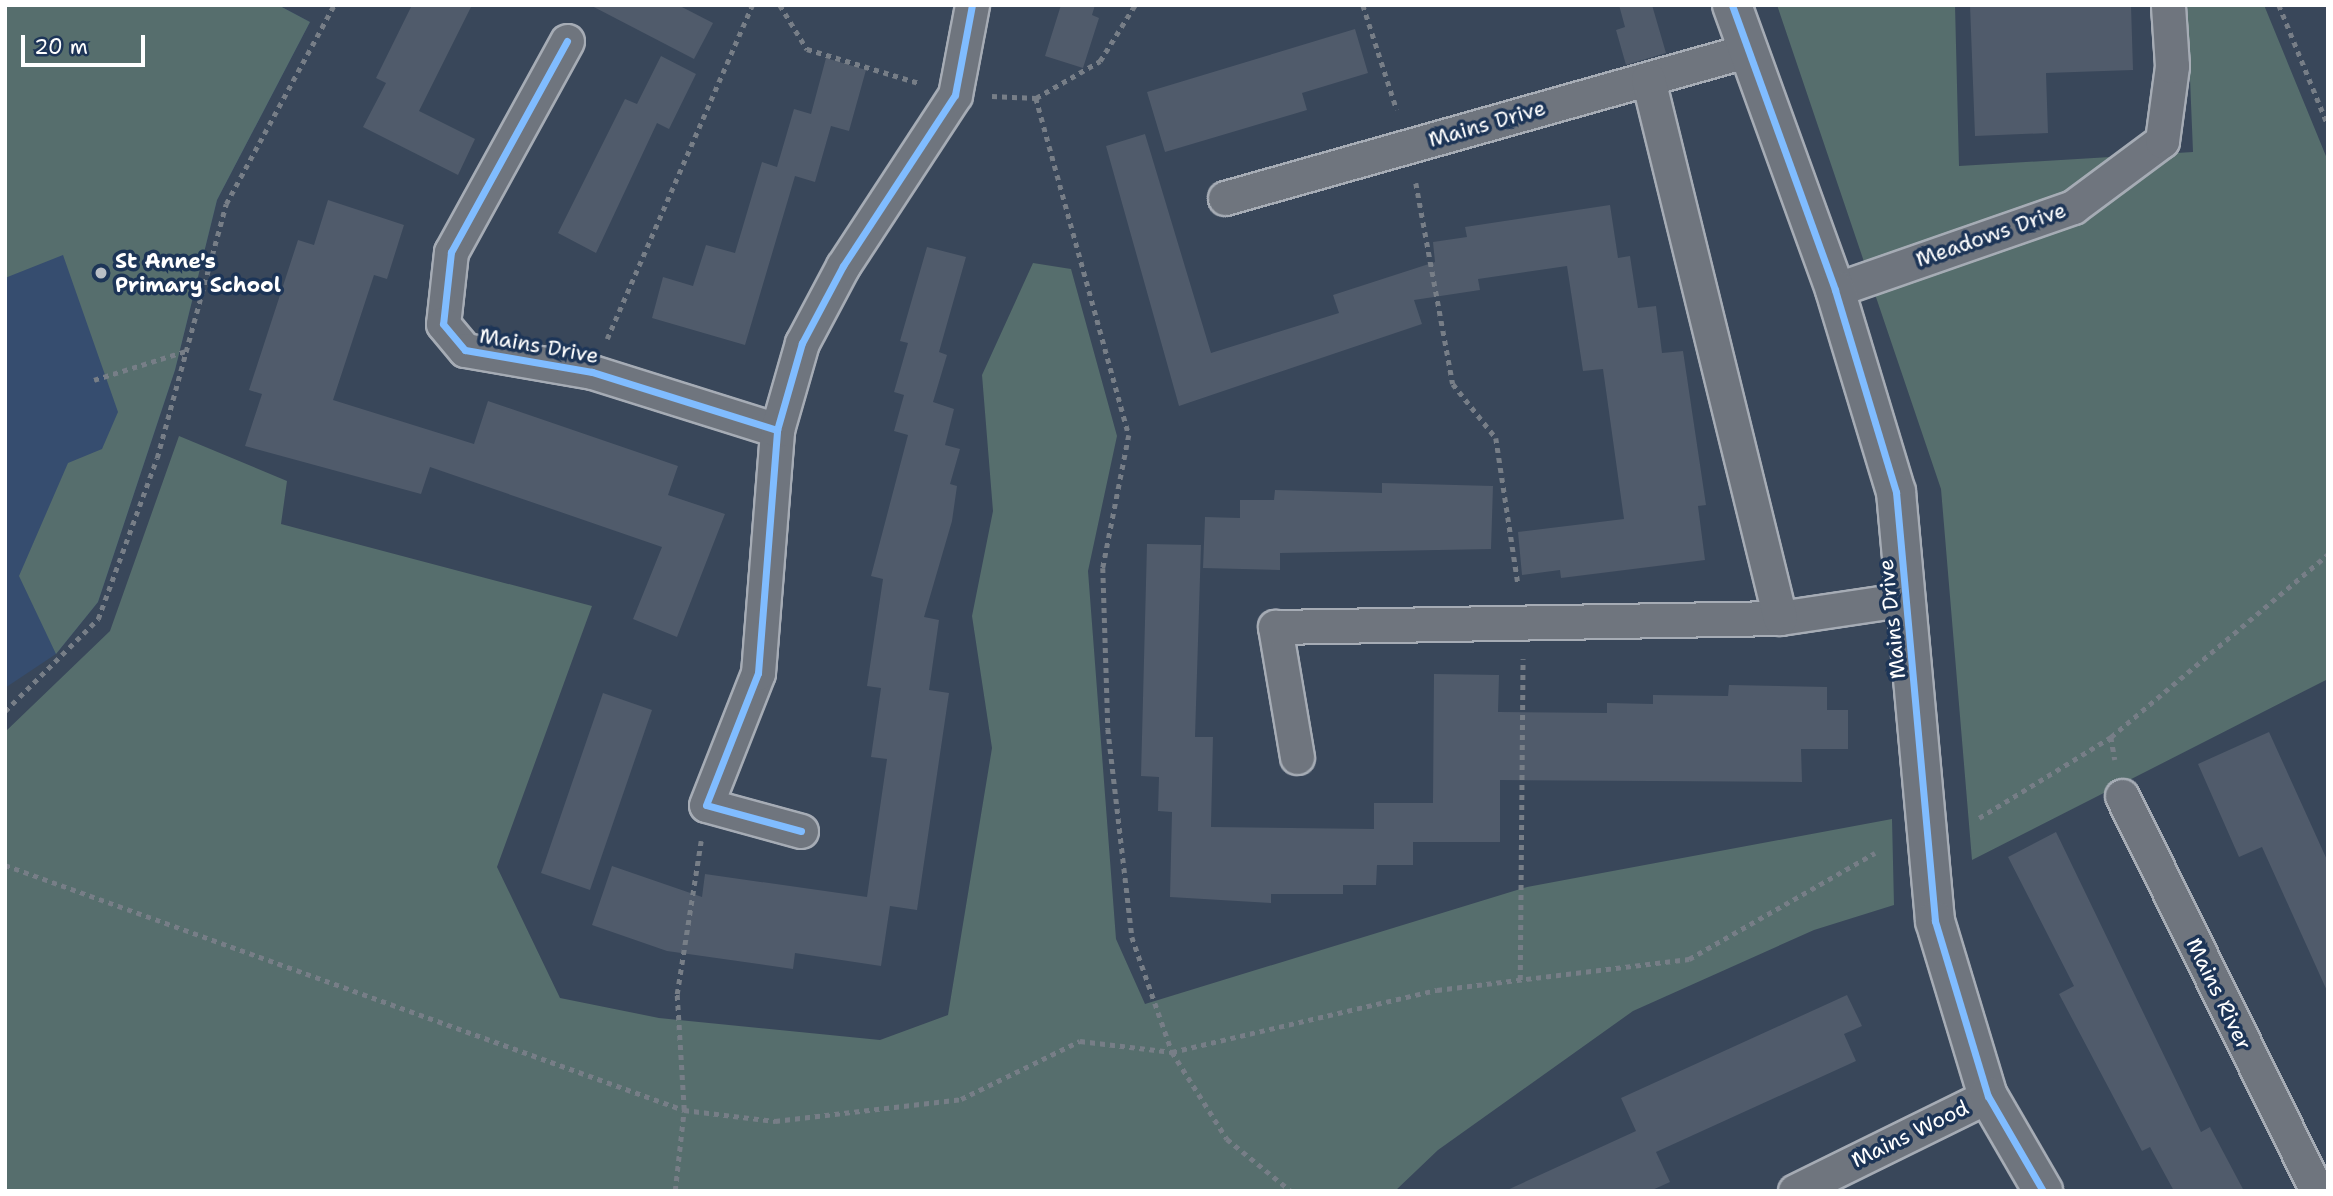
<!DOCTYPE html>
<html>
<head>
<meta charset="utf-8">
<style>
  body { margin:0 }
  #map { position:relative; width:2333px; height:1196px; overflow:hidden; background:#39475a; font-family:"Shantell Sans",sans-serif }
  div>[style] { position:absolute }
  .built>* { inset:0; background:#364d6f }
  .green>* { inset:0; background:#566e6d }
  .building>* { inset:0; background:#505b6b }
  .path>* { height:4.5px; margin-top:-2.25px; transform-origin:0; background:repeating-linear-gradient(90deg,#777e87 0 5px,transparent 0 10px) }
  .roads { filter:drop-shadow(2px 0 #a6acb5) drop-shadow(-2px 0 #a6acb5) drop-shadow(0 2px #a6acb5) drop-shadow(0 -2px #a6acb5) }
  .minor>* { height:33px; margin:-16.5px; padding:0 16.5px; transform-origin:16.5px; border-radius:16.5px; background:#6f757e }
  .tertiary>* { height:38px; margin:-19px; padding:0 19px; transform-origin:19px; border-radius:19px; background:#6f757e }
  .cycleway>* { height:7px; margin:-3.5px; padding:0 3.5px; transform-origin:3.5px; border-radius:3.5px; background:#80bcff }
  .dots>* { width:19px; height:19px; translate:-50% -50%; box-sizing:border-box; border:4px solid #1d3557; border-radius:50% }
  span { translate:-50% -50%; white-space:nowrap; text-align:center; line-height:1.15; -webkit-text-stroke:7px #1d3557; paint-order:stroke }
  .street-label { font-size:21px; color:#fff }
  .poi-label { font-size:21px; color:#fff; font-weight:700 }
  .left { translate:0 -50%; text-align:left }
  .frame { position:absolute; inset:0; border:7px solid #fff; pointer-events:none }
  .scale { position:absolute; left:21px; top:35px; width:124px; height:32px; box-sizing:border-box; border:4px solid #fff; border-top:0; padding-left:9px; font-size:21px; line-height:24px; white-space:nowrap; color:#fff; -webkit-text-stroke:5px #1d3557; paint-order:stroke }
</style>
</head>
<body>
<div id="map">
  <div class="built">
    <div style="clip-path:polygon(5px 5px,278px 5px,310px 22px,217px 200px,175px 370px,98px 602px,56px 654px,5px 688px)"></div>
  </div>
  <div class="green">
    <div style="clip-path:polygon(5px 5px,278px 5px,310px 22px,217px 200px,175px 370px,98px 602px,56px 654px,19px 576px,68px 463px,102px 449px,118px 412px,63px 255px,5px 278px)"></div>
    <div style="clip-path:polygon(1777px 5px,1955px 5px,1959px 166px,2193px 152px,2187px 5px,2264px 5px,2328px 161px,2328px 679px,1972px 860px,1941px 489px)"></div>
    <div style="clip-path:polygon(1033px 263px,1071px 269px,1117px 436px,1088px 571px,1116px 939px,1145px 1004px,1527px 887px,1892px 819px,1894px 905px,1814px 930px,1633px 1011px,1438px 1150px,1395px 1191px,5px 1191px,5px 732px,110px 631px,179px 436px,287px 481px,281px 524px,592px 606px,497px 867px,560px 998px,659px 1018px,880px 1040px,948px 1015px,992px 748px,972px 616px,993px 511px,982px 375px)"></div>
  </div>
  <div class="building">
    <div style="clip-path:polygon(412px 5px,472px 5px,419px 111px,475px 139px,458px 175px,363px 127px,386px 83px,376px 78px)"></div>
    <div style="clip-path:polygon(590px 5px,678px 5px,713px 23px,694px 59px)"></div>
    <div style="clip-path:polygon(1061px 5px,1095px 5px,1092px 15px,1099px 18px,1083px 68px,1045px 56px)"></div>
    <div style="clip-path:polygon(1619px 5px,1652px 5px,1666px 53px,1626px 65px,1616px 30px,1625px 27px)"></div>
    <div style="clip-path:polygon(1970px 5px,2131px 5px,2133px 70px,2046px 73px,2048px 133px,1975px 136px)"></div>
    <div style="clip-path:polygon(1355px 29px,1368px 73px,1302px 93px,1307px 110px,1165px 152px,1147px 92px)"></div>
    <div style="clip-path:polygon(661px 56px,696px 74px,669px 129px,657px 123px,596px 253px,558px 233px,625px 99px,637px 104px)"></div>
    <div style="clip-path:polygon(826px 58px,866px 70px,849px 131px,831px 126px,815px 182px,795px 176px,745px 345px,652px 318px,663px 277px,693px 286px,706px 245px,735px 253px,762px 162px,777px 167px,794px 109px,811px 114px)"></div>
    <div style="clip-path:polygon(1145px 134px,1211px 353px,1339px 313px,1333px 295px,1435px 262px,1433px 242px,1467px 237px,1465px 227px,1610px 205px,1618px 258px,1630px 256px,1638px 308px,1656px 306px,1662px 353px,1683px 351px,1706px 505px,1698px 506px,1705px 560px,1561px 578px,1560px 570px,1522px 575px,1518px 532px,1624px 519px,1603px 369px,1583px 371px,1567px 266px,1478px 279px,1480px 290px,1414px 300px,1422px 324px,1179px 406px,1106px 146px)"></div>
    <div style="clip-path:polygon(328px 200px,404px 225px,387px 279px,374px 275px,333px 400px,474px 444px,488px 401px,678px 466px,668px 495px,725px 514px,677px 637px,633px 619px,662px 547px,430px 467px,421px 494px,245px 446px,262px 394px,249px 390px,298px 240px,314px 245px)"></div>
    <div style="clip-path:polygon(927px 247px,966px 257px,939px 352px,947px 355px,933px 402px,954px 409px,945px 445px,960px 449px,950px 484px,957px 486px,952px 521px,924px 617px,939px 620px,929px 690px,949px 693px,917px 910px,890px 906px,881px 966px,795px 953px,793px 969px,667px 951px,592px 925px,612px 866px,702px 897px,705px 874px,867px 897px,887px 759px,871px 757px,881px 688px,867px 686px,883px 579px,871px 576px,908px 435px,894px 431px,904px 395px,894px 392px,908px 343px,900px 341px)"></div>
    <div style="clip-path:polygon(1382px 483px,1493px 486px,1491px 549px,1280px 553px,1280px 570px,1203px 568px,1205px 517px,1240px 518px,1240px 500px,1274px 500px,1275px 490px,1382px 493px)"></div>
    <div style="clip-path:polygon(1147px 544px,1201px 545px,1195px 737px,1213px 737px,1211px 827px,1374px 829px,1374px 803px,1433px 803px,1434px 674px,1499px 675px,1498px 712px,1607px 713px,1607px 703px,1653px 704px,1653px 695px,1728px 696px,1729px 685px,1827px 687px,1827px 710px,1848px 710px,1848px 749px,1801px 749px,1802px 782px,1500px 780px,1500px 842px,1413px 842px,1413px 865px,1377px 865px,1376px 885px,1343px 885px,1343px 894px,1271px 894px,1271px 903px,1170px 897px,1172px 812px,1158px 811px,1159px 777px,1141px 776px)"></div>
    <div style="clip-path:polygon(603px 693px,652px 710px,590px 890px,541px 873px)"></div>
    <div style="clip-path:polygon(2269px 732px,2328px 862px,2328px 993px,2262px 847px,2239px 857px,2198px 764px)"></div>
    <div style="clip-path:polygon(2056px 832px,2201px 1132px,2210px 1127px,2244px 1191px,2174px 1191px,2150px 1147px,2142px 1151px,2059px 994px,2074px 986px,2008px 857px)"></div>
    <div style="clip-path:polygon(1847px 995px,1862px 1026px,1844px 1034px,1856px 1061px,1656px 1152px,1670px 1182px,1650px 1191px,1505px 1191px,1636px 1131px,1621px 1098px)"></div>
  </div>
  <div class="path">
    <div style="left:780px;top:5px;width:52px;rotate:58.5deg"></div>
    <div style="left:807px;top:49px;width:117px;rotate:16.9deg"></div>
    <div style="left:1363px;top:5px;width:110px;rotate:72.1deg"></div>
    <div style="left:2279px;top:5px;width:130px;rotate:67.8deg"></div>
    <div style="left:992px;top:96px;width:44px;rotate:2.6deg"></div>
    <div style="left:1036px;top:98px;width:350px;rotate:74.6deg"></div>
    <div style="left:1129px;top:435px;width:136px;rotate:101.1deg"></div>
    <div style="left:1103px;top:568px;width:161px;rotate:88.2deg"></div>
    <div style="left:1108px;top:729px;width:209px;rotate:83.4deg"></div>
    <div style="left:1132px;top:937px;width:122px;rotate:70.8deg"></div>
    <div style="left:1172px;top:1052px;width:103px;rotate:57.7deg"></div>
    <div style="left:1227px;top:1139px;width:82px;rotate:39.1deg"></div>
    <div style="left:1036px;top:98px;width:74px;rotate:-30deg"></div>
    <div style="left:1100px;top:61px;width:66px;rotate:-58deg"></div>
    <div style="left:1416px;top:183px;width:204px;rotate:79.6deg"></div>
    <div style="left:1453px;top:384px;width:69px;rotate:51.5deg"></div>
    <div style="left:1496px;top:438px;width:148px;rotate:81.4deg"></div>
    <div style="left:607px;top:339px;width:364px;rotate:-66.5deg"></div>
    <div style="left:94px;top:380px;width:96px;rotate:-17.5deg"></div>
    <div style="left:5px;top:711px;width:131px;rotate:-44.7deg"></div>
    <div style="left:98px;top:619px;width:171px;rotate:-69.9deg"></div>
    <div style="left:157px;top:458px;width:263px;rotate:-74.8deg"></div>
    <div style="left:226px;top:204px;width:226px;rotate:-61.5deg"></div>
    <div style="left:2111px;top:737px;width:23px;rotate:80deg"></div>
    <div style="left:1979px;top:818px;width:155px;rotate:-31.5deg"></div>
    <div style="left:2111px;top:737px;width:284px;rotate:-40.1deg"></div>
    <div style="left:5px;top:865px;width:722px;rotate:19.84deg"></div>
    <div style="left:684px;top:1110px;width:92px;rotate:6.9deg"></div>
    <div style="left:775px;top:1121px;width:187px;rotate:-6.7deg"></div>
    <div style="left:961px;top:1099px;width:132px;rotate:-26deg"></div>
    <div style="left:1080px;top:1041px;width:93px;rotate:6.8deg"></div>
    <div style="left:1172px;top:1052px;width:272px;rotate:-13.2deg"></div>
    <div style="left:1437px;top:990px;width:254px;rotate:-7deg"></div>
    <div style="left:1689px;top:959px;width:214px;rotate:-29.7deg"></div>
    <div style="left:1520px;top:980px;width:321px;rotate:-89.5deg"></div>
    <div style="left:675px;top:1191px;width:81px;rotate:-83.7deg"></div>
    <div style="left:684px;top:1110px;width:116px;rotate:-93.5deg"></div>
    <div style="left:677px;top:994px;width:155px;rotate:-81.1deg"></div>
  </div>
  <div class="roads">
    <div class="minor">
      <div style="left:567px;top:41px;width:241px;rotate:118.8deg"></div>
      <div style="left:451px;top:252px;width:72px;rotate:96.3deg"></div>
      <div style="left:443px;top:324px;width:34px;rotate:50deg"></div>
      <div style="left:465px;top:350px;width:129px;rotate:9.8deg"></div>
      <div style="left:592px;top:372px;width:194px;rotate:17.4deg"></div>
      <div style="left:1225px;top:198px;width:544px;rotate:-15.77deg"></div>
      <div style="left:1835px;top:290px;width:252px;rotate:-19.2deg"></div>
      <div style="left:2073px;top:207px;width:111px;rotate:-36.6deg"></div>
      <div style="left:2162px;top:141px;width:76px;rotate:-82.4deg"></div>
      <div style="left:2172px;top:66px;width:61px;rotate:-93.8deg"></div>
      <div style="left:1780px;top:618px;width:128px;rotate:-8.5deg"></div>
      <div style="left:1297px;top:757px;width:132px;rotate:-99.6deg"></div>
      <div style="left:1275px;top:627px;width:505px;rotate:-1.02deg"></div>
      <div style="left:1780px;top:618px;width:555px;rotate:-103.76deg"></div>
      <div style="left:2122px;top:796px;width:441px;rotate:63.7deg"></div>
      <div style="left:801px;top:831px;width:98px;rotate:-164.7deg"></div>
      <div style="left:706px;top:805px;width:142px;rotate:-68.5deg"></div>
      <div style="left:758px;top:673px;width:244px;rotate:-85.5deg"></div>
      <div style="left:777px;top:430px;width:91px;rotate:-74deg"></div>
      <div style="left:802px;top:343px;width:87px;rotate:-62deg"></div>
      <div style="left:843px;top:266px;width:204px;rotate:-56.8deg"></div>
      <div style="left:955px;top:95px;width:92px;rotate:-79.3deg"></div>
      <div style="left:1795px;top:1191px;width:215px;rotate:-26.2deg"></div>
    </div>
    <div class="tertiary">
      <div style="left:1732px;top:5px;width:303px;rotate:70.1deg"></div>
      <div style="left:1835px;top:290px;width:211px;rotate:73.2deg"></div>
      <div style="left:1896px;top:492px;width:431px;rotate:84.8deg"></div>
      <div style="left:1935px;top:921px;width:183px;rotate:73.2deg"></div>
      <div style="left:1988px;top:1096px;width:110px;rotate:59.9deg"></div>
    </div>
  </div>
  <div class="cycleway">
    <div style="left:1732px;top:5px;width:303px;rotate:70.1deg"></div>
    <div style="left:1835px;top:290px;width:211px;rotate:73.2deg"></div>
    <div style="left:1896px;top:492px;width:431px;rotate:84.8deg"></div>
    <div style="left:1935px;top:921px;width:183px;rotate:73.2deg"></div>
    <div style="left:1988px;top:1096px;width:110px;rotate:59.9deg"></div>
    <div style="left:567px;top:41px;width:241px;rotate:118.8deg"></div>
    <div style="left:451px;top:252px;width:72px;rotate:96.3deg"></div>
    <div style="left:443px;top:324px;width:34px;rotate:50deg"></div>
    <div style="left:465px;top:350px;width:129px;rotate:9.8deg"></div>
    <div style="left:592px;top:372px;width:194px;rotate:17.4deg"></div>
    <div style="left:801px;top:831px;width:98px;rotate:-164.7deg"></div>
    <div style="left:706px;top:805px;width:142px;rotate:-68.5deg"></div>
    <div style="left:758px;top:673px;width:244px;rotate:-85.5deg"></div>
    <div style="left:777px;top:430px;width:91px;rotate:-74deg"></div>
    <div style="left:802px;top:343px;width:87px;rotate:-62deg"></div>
    <div style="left:843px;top:266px;width:204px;rotate:-56.8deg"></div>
    <div style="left:955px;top:95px;width:92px;rotate:-79.3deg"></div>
  </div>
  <div class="dots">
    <div style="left:101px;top:273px;background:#babfc5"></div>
  </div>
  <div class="street-label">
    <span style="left:1487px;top:124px;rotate:-16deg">Mains Drive</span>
    <span style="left:1991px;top:235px;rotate:-19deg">Meadows Drive</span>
    <span style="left:539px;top:346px;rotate:10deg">Mains Drive</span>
    <span style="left:1892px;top:619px;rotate:-96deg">Mains Drive</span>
    <span style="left:2219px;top:994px;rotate:64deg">Mains River</span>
    <span style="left:1910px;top:1134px;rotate:-26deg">Mains Wood</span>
  </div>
  <div class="poi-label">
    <span class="left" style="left:115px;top:273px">St Anne's<br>Primary School</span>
  </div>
  <div class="frame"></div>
  <div class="scale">20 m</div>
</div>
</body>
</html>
